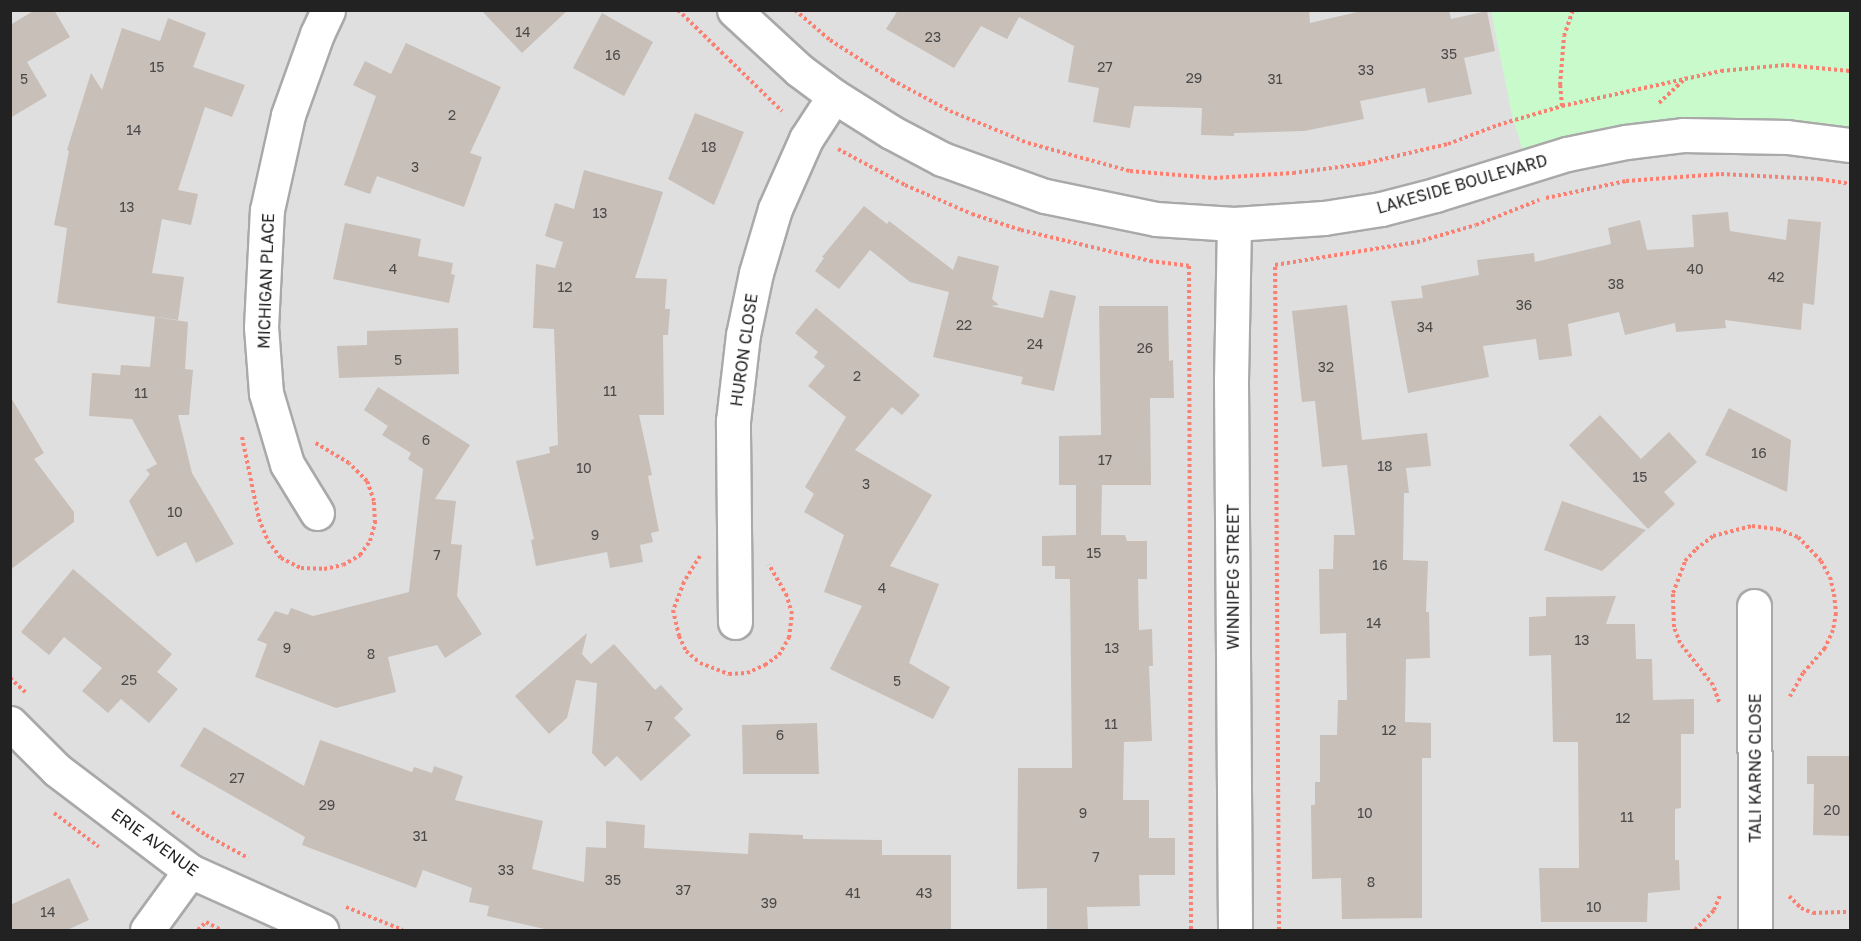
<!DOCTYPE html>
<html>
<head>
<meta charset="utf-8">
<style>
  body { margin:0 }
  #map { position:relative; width:1861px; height:941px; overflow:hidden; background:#f2efe9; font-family:"Golos Text",sans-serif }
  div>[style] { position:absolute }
  .residential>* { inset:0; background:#e0dfdf }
  .park>* { inset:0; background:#c8facc }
  .building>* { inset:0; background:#c7bfb8 }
  .path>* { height:4px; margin-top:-2px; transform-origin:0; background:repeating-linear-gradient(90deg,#fa8072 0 3px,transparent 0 6px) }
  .roads { filter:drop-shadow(2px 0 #a9a9a9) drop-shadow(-2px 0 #a9a9a9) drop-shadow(0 2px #a9a9a9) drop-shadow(0 -2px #a9a9a9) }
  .minor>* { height:33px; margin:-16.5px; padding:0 16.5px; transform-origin:16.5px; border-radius:16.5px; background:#fff }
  span { translate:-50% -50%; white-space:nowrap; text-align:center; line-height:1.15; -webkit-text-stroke:6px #fff; paint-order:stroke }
  .number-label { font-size:14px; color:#4b4948 }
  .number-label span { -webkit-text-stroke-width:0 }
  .street-label { font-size:16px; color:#222 }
  .frame { position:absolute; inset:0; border:12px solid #222; pointer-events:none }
</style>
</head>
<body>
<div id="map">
  <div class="residential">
    <div style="clip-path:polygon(11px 11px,1850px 11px,1850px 930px,11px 930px)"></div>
  </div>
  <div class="park">
    <div style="clip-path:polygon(1491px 11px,1850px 11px,1850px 145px,1787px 137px,1527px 166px,1512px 115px)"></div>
  </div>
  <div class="building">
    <div style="clip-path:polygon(35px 10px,54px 10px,70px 37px,27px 62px,47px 96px,10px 118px,10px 25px)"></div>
    <div style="clip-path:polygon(481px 10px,568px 10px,522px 53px)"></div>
    <div style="clip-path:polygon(898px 10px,1309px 10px,1310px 23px,1366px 10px,1449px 10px,1451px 19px,1487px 11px,1495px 51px,1464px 58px,1472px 94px,1428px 103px,1425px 88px,1360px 101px,1364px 119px,1304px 131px,1234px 133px,1234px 136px,1201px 135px,1202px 108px,1134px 106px,1130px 128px,1093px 122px,1099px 88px,1068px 82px,1074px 46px,1019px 17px,1007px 39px,981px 26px,954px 68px,886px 29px)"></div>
    <div style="clip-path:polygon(602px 13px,653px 42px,624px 96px,573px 68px)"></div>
    <div style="clip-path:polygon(168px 18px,206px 33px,193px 67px,245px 85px,232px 117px,205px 107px,178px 190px,198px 194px,191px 225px,162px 219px,152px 273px,184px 277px,178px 320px,57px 303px,67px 228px,54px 225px,69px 151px,67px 150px,91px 73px,102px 90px,122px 28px,160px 41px)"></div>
    <div style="clip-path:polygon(406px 43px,501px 87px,470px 153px,482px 157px,464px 207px,377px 176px,370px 194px,344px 185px,376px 96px,353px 85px,365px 61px,391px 74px)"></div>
    <div style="clip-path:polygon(695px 113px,744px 132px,714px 205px,668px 179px)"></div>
    <div style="clip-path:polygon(584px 170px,663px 192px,635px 278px,667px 279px,665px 309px,670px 309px,668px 335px,663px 335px,664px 415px,639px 415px,652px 475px,648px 476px,659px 531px,651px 533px,653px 542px,640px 545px,643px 562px,610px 568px,607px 552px,536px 566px,531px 540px,534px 539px,516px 461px,550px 453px,549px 447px,558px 445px,554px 329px,533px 328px,536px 264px,555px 268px,563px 242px,545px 236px,555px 203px,574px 209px)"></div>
    <div style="clip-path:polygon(864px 206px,887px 224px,889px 221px,953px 270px,958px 256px,999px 266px,992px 299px,999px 305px,991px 306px,1043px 318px,1050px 290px,1076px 296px,1054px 391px,1021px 384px,1023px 377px,933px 357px,949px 292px,910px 282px,870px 250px,839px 289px,815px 271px,824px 258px,822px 257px)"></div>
    <div style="clip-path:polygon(1728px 212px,1730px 231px,1786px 240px,1788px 219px,1821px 222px,1814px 305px,1803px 303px,1801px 330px,1725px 320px,1726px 328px,1676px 332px,1675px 323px,1625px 335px,1619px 312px,1568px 324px,1572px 356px,1539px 360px,1536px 339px,1483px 346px,1489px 377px,1408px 393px,1391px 301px,1423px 298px,1421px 286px,1479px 275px,1477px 260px,1534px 253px,1535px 262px,1611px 244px,1608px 228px,1640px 220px,1647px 250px,1694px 247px,1692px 215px)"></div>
    <div style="clip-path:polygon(345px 223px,421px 239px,418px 256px,453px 263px,451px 274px,455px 275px,449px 303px,333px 279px)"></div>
    <div style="clip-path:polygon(1347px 305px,1362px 440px,1427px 433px,1431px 466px,1406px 468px,1409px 493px,1404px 493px,1403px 560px,1428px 561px,1426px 612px,1429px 612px,1430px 658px,1406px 659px,1405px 722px,1431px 723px,1431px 758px,1422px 758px,1422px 918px,1342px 919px,1341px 878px,1312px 879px,1311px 805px,1315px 805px,1315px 782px,1320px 782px,1320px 735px,1337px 735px,1338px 700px,1347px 700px,1346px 633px,1320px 634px,1319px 569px,1333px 569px,1334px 535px,1355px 535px,1347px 465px,1322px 467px,1315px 401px,1302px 402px,1292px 311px)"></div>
    <div style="clip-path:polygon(1099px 306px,1168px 306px,1169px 361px,1173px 360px,1174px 398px,1150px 398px,1151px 485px,1102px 485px,1101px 535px,1125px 535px,1127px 541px,1147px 541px,1147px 579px,1138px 579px,1139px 630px,1152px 629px,1153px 666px,1149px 666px,1152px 741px,1124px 742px,1123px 800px,1149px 800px,1149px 838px,1175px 838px,1175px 875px,1139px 875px,1140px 906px,1087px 907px,1088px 930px,1047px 930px,1047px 888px,1017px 889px,1018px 768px,1072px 768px,1070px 579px,1055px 579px,1055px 566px,1042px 566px,1042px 536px,1076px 535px,1076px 485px,1059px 485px,1059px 436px,1101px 435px)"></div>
    <div style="clip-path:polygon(816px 308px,920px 395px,902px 415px,892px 407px,855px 450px,932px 495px,890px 566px,939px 584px,909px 663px,950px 687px,933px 719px,830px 669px,862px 606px,824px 592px,844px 535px,804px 512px,814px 494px,805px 487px,846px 417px,808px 386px,825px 366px,814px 357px,818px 352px,795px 333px)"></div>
    <div style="clip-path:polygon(155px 317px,188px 322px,185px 369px,193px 370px,189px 415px,178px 415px,192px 473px,234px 544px,196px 563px,186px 542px,157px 557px,129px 501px,150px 474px,146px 470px,157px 464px,132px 419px,89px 416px,92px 373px,120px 375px,121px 365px,150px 367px)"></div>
    <div style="clip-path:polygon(458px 328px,459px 374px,339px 378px,337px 346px,367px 345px,367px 331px)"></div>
    <div style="clip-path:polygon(378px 387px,470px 445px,435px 499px,456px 501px,451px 544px,462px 545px,457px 596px,482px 634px,445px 658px,437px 645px,388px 657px,396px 692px,336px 708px,255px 677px,267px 644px,257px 640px,275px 611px,288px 615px,291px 608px,313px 616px,409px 592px,423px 469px,408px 459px,411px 453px,382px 435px,388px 426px,364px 410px)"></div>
    <div style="clip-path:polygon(10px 396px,44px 453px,34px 459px,74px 512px,74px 522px,10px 570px)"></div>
    <div style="clip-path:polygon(1729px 408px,1791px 440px,1787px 492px,1705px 455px)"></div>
    <div style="clip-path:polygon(1600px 415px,1641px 459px,1669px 432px,1697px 462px,1664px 492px,1675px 504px,1648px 529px,1569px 445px)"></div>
    <div style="clip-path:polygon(1562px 501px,1646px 530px,1602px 571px,1544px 550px)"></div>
    <div style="clip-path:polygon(73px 569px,172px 654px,157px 672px,178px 689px,149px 723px,121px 699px,108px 713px,82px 691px,102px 668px,64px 637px,49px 655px,21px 632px)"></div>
    <div style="clip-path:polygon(1616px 596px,1606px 624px,1635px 624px,1636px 659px,1652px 659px,1653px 700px,1694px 699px,1694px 734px,1681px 734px,1681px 808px,1675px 809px,1675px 860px,1679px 860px,1680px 890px,1648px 893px,1647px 922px,1541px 922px,1539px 868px,1579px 868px,1578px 742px,1553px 742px,1551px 655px,1529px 656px,1529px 617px,1546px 616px,1546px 597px)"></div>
    <div style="clip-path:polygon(587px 633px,582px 654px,591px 664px,614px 644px,655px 690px,661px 685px,683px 709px,674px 718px,691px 735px,641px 781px,617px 756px,605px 767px,592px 753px,597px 683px,576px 680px,567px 718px,549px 734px,515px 696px)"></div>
    <div style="clip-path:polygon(817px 723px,819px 774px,743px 774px,742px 725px)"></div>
    <div style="clip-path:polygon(204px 727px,304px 786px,320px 740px,412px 772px,414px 767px,432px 773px,434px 766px,463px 776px,455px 800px,543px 821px,532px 869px,584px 882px,586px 847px,606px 848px,606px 821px,645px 825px,644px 848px,748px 854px,749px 833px,803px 835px,803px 839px,882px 840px,882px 855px,951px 855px,951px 930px,549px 930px,487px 916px,489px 906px,469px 902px,472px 888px,423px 870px,416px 888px,302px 845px,305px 837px,180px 766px)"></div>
    <div style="clip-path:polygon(1807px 756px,1851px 756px,1851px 836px,1813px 835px,1814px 784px,1807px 784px)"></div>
    <div style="clip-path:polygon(69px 878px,89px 920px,67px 930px,10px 930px,10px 905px)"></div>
  </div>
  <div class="path">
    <div style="left:678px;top:10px;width:145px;rotate:44.2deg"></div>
    <div style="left:795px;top:10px;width:46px;rotate:40.6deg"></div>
    <div style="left:830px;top:40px;width:74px;rotate:32.8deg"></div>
    <div style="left:892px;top:80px;width:66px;rotate:28.1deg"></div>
    <div style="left:950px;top:111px;width:84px;rotate:22.3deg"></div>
    <div style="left:1028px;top:143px;width:106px;rotate:15.4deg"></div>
    <div style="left:1130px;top:171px;width:84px;rotate:4.8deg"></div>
    <div style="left:1214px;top:178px;width:79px;rotate:-3.6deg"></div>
    <div style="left:1293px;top:173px;width:70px;rotate:-7.4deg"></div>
    <div style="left:1362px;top:164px;width:88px;rotate:-13.1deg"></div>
    <div style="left:1448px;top:144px;width:53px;rotate:-20.8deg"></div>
    <div style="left:1498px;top:125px;width:67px;rotate:-16.5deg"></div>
    <div style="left:1562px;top:106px;width:163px;rotate:-12.4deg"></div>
    <div style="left:1721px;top:71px;width:65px;rotate:-5.3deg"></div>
    <div style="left:1786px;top:65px;width:64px;rotate:5.4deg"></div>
    <div style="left:1659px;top:103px;width:37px;rotate:-43deg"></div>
    <div style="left:1562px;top:106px;width:21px;rotate:-95deg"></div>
    <div style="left:1560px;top:85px;width:49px;rotate:-85.3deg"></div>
    <div style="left:1564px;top:36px;width:28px;rotate:-71deg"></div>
    <div style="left:838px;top:149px;width:76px;rotate:28.2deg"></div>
    <div style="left:905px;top:185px;width:73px;rotate:23.4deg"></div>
    <div style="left:972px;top:214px;width:52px;rotate:18.1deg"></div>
    <div style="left:1021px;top:230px;width:133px;rotate:13.5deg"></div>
    <div style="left:1150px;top:261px;width:39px;rotate:7deg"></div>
    <div style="left:1189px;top:266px;width:664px;rotate:89.83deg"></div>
    <div style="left:1546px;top:198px;width:82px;rotate:-12deg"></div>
    <div style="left:1626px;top:181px;width:95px;rotate:-4.2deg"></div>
    <div style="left:1721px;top:174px;width:99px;rotate:2.9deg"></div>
    <div style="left:1820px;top:179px;width:30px;rotate:9deg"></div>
    <div style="left:242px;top:437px;width:84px;rotate:78.3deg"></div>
    <div style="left:259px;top:519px;width:24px;rotate:68deg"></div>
    <div style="left:268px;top:541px;width:21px;rotate:53deg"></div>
    <div style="left:281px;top:558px;width:22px;rotate:27deg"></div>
    <div style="left:301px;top:568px;width:23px;rotate:2deg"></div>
    <div style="left:324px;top:569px;width:19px;rotate:-12deg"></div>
    <div style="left:343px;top:565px;width:20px;rotate:-30deg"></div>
    <div style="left:360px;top:555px;width:17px;rotate:-54deg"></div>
    <div style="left:370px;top:541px;width:19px;rotate:-74deg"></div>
    <div style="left:375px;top:523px;width:22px;rotate:-93deg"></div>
    <div style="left:374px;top:501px;width:21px;rotate:-109deg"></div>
    <div style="left:367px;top:481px;width:25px;rotate:-135deg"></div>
    <div style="left:349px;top:463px;width:39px;rotate:-149deg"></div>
    <div style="left:700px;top:556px;width:31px;rotate:122deg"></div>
    <div style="left:684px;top:582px;width:30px;rotate:111deg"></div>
    <div style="left:673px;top:610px;width:27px;rotate:77deg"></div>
    <div style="left:679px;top:636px;width:17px;rotate:65deg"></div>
    <div style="left:686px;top:651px;width:18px;rotate:41deg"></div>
    <div style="left:700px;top:663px;width:31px;rotate:21deg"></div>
    <div style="left:729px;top:674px;width:18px;rotate:-3deg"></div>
    <div style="left:747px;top:673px;width:20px;rotate:-24deg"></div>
    <div style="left:765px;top:665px;width:17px;rotate:-36deg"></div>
    <div style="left:779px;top:655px;width:20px;rotate:-60deg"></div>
    <div style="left:789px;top:638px;width:24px;rotate:-83deg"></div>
    <div style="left:792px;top:614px;width:19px;rotate:-106deg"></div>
    <div style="left:787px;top:596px;width:36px;rotate:-120deg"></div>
    <div style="left:10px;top:678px;width:21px;rotate:43deg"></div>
    <div style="left:1719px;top:702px;width:18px;rotate:-109deg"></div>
    <div style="left:1713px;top:685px;width:53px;rotate:-128.2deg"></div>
    <div style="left:1680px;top:643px;width:17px;rotate:-111deg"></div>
    <div style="left:1674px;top:627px;width:34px;rotate:-92deg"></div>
    <div style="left:1673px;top:593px;width:34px;rotate:-69deg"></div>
    <div style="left:1685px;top:561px;width:16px;rotate:-47deg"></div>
    <div style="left:1696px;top:549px;width:21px;rotate:-37deg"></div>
    <div style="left:1713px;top:536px;width:40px;rotate:-14.4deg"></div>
    <div style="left:1752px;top:526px;width:26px;rotate:7deg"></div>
    <div style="left:1778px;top:529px;width:22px;rotate:22deg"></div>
    <div style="left:1798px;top:537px;width:33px;rotate:46deg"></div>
    <div style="left:1821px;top:561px;width:18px;rotate:61deg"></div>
    <div style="left:1830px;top:577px;width:17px;rotate:77deg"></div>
    <div style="left:1834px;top:594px;width:19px;rotate:84deg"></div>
    <div style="left:1836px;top:613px;width:17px;rotate:100deg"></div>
    <div style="left:1833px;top:630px;width:20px;rotate:114deg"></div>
    <div style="left:1825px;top:648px;width:33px;rotate:131deg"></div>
    <div style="left:1803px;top:673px;width:29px;rotate:119deg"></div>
    <div style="left:172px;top:812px;width:41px;rotate:34.1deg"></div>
    <div style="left:206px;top:835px;width:48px;rotate:28.7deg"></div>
    <div style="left:54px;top:813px;width:56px;rotate:37.1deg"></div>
    <div style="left:1789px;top:896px;width:17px;rotate:45deg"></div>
    <div style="left:1801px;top:908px;width:13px;rotate:23deg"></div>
    <div style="left:1813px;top:913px;width:37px;rotate:-2deg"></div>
    <div style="left:346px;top:907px;width:61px;rotate:22deg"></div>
    <div style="left:198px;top:930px;width:11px;rotate:-45deg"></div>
    <div style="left:206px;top:922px;width:17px;rotate:28deg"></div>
    <div style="left:1279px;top:930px;width:665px;rotate:-90.34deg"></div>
    <div style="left:1275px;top:265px;width:144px;rotate:-9.2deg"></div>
    <div style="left:1417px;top:242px;width:61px;rotate:-16.1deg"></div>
    <div style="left:1476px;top:225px;width:68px;rotate:-21.6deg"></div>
    <div style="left:1695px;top:930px;width:28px;rotate:-46deg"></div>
    <div style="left:1714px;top:910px;width:16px;rotate:-68deg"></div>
  </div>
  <div class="roads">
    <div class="minor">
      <div style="left:734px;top:10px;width:88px;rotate:42.7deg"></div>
      <div style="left:799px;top:70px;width:44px;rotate:36.6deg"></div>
      <div style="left:834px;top:96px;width:67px;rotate:32.3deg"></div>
      <div style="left:891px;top:132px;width:58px;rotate:27.9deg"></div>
      <div style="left:942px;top:159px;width:109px;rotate:19.8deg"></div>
      <div style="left:1045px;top:196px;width:113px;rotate:11.7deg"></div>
      <div style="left:1156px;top:219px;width:78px;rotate:3.7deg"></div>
      <div style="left:1234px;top:224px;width:90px;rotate:-3.8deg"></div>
      <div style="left:1324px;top:218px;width:58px;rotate:-9deg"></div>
      <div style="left:1381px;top:209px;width:56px;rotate:-14.5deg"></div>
      <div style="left:1435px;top:195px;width:138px;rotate:-17.3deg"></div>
      <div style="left:1567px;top:154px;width:60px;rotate:-11.5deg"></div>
      <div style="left:1626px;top:142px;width:57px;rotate:-7deg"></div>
      <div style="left:1683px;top:135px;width:104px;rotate:1.1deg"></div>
      <div style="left:1787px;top:137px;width:64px;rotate:7.2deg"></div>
      <div style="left:1234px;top:224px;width:157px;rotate:91.1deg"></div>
      <div style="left:1231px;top:381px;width:549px;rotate:89.58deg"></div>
      <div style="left:317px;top:513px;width:57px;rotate:-121.5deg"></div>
      <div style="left:287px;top:464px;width:74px;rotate:-106.5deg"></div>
      <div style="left:266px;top:393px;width:66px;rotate:-94.3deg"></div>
      <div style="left:261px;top:327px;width:117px;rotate:-87.1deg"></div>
      <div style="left:267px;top:210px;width:97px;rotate:-77.5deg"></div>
      <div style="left:288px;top:115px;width:86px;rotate:-70.3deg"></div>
      <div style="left:317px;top:34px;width:26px;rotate:-65deg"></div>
      <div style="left:1754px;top:606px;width:324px;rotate:89.8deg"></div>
      <div style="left:735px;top:622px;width:201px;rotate:-90.6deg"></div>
      <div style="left:733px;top:421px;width:87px;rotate:-83.4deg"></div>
      <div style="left:743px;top:335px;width:63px;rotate:-78.2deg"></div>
      <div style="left:756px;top:273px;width:67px;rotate:-73.5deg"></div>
      <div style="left:775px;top:209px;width:77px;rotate:-66.1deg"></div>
      <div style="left:806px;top:139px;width:51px;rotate:-56.9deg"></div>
      <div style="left:10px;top:723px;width:66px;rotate:45deg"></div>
      <div style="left:57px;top:770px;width:167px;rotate:37.2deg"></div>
      <div style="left:190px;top:871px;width:144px;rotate:24.2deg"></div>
      <div style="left:147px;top:930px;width:73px;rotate:-53.9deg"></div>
    </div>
  </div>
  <div class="number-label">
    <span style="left:523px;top:32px">14</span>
    <span style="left:933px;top:37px">23</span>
    <span style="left:1449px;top:54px">35</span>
    <span style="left:613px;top:55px">16</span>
    <span style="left:157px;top:67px">15</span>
    <span style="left:1105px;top:67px">27</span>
    <span style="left:1366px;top:70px">33</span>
    <span style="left:1194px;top:78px">29</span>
    <span style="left:24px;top:79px">5</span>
    <span style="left:1275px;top:79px">31</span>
    <span style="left:452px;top:115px">2</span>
    <span style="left:134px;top:130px">14</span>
    <span style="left:709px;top:147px">18</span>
    <span style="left:415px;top:167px">3</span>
    <span style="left:127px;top:207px">13</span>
    <span style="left:600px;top:213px">13</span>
    <span style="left:393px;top:269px">4</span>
    <span style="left:1695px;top:269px">40</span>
    <span style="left:1776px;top:277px">42</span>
    <span style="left:1616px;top:284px">38</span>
    <span style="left:565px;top:287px">12</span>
    <span style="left:1524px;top:305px">36</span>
    <span style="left:964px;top:325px">22</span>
    <span style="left:1425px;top:327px">34</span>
    <span style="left:1035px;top:344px">24</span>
    <span style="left:1145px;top:348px">26</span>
    <span style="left:398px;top:360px">5</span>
    <span style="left:1326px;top:367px">32</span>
    <span style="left:857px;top:376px">2</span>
    <span style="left:610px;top:391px">11</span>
    <span style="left:141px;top:393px">11</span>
    <span style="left:426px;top:440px">6</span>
    <span style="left:1759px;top:453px">16</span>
    <span style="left:1105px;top:460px">17</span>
    <span style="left:1385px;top:466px">18</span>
    <span style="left:584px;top:468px">10</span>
    <span style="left:1640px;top:477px">15</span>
    <span style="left:866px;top:484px">3</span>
    <span style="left:175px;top:512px">10</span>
    <span style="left:595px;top:535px">9</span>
    <span style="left:1094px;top:553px">15</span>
    <span style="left:437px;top:555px">7</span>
    <span style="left:1380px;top:565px">16</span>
    <span style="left:882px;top:588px">4</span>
    <span style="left:1374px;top:623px">14</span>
    <span style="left:1582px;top:640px">13</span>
    <span style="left:287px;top:648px">9</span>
    <span style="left:1112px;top:648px">13</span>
    <span style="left:371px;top:654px">8</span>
    <span style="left:129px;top:680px">25</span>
    <span style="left:897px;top:681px">5</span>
    <span style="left:1623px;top:718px">12</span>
    <span style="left:1111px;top:724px">11</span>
    <span style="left:649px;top:726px">7</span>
    <span style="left:1389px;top:730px">12</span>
    <span style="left:780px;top:735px">6</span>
    <span style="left:237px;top:778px">27</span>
    <span style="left:327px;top:805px">29</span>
    <span style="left:1832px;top:810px">20</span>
    <span style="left:1083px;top:813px">9</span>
    <span style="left:1365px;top:813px">10</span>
    <span style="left:1627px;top:817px">11</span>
    <span style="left:420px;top:836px">31</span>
    <span style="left:1096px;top:857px">7</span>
    <span style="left:506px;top:870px">33</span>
    <span style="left:613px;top:880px">35</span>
    <span style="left:1371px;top:882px">8</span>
    <span style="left:683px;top:890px">37</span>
    <span style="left:853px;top:893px">41</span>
    <span style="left:924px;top:893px">43</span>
    <span style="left:769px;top:903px">39</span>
    <span style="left:1594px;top:907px">10</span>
    <span style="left:48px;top:912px">14</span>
  </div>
  <div class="street-label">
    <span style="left:1462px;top:184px;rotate:-16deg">LAKESIDE BOULEVARD</span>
    <span style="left:266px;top:281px;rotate:-88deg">MICHIGAN PLACE</span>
    <span style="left:744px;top:350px;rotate:-82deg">HURON CLOSE</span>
    <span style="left:1233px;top:577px;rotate:-90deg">WINNIPEG STREET</span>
    <span style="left:1755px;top:768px;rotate:-90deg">TALI KARNG CLOSE</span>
    <span style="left:155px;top:842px;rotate:36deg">ERIE AVENUE</span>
  </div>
  <div class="frame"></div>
</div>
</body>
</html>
